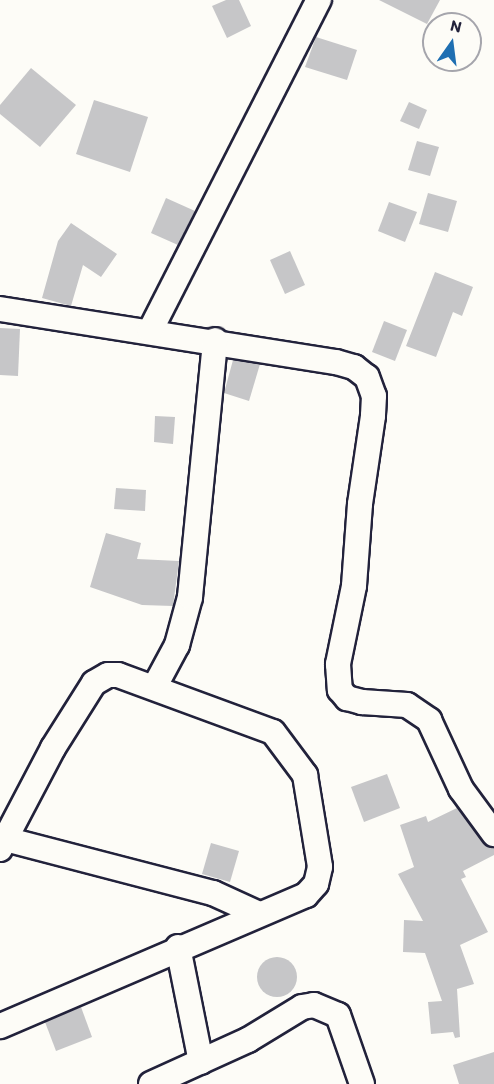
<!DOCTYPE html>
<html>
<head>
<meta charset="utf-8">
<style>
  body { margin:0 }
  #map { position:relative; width:494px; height:1084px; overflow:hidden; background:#fdfcf7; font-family:Itim,sans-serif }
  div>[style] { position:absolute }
  .building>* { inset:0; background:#c6c6c8 }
  .round { border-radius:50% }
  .roads { filter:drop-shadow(2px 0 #22223b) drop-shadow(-2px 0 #22223b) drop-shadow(0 2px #22223b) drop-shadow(0 -2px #22223b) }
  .minor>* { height:24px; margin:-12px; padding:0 12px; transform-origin:12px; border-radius:12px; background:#fdfcf7 }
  span { translate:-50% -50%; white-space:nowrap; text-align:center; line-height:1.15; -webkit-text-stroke:5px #fdfcf7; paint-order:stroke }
  .north { position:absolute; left:422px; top:12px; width:60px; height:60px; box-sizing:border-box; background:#fdfcf7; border:2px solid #a5a5ac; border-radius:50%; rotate:14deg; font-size:16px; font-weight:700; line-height:24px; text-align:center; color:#22223b }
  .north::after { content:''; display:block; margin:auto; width:21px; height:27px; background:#1f6fb2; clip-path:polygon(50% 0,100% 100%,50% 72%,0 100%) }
</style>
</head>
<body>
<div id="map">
  <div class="building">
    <div style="clip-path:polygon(226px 0,239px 0,251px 26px,227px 38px,212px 6px)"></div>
    <div style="clip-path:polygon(379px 0,440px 0,427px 24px)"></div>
    <div style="clip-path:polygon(316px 37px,357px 50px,347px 80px,305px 67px)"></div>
    <div style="clip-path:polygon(31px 68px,76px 105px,40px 147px,0 114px,0 105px)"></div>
    <div style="clip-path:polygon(94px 100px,148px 117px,130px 172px,76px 154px)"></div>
    <div style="clip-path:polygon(409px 102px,427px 110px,419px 129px,400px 121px)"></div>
    <div style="clip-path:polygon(417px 141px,439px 147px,430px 176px,408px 170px)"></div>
    <div style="clip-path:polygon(428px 193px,457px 201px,448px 232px,419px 224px)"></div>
    <div style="clip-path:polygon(166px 198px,195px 211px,178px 245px,151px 233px)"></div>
    <div style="clip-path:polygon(389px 202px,417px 212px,405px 242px,378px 231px)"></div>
    <div style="clip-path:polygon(71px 223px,117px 254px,101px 277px,83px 265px,71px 306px,42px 298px,58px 241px)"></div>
    <div style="clip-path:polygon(290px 251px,305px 285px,285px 294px,270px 260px)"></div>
    <div style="clip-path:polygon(435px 272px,473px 287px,462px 316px,453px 312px,436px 357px,406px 346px)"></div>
    <div style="clip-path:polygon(384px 321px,407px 330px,395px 361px,372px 352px)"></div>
    <div style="clip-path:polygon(0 328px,20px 329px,18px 376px,0 375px)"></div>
    <div style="clip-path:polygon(233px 360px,260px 364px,249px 401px,224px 393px)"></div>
    <div style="clip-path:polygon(155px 416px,175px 417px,173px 444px,154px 442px)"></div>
    <div style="clip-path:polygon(116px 488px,146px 490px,145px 511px,114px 509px)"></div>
    <div style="clip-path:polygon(106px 533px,141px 543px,137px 559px,179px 561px,173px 606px,142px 605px,90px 587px)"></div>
    <div style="clip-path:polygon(387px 774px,400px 808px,364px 822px,351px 787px)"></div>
    <div style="clip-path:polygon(457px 808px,483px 842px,494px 848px,494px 855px,463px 871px,466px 877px,461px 879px,488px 932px,460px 945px,474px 984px,457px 989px,460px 1037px,455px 1038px,453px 1032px,431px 1034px,428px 1002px,442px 1001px,425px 953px,403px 952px,404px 920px,423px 921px,398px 874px,414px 867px,400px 825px,426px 816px,428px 822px)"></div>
    <div style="clip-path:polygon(211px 843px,239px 851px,230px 882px,202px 874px)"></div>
    <div class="round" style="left:257px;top:957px;width:40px;height:40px"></div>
    <div style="clip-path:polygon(81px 1007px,92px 1037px,56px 1051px,45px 1022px)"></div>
    <div style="clip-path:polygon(494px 1052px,494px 1084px,459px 1084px,453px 1065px)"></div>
  </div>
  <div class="roads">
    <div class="minor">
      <div style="left:0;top:309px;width:340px;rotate:9deg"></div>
      <div style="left:336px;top:362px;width:19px;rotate:16deg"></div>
      <div style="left:354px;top:367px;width:16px;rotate:38deg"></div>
      <div style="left:367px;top:377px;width:20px;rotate:70deg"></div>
      <div style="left:374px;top:396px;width:20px;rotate:93deg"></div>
      <div style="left:373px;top:416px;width:89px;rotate:98.4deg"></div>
      <div style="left:360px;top:504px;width:82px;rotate:94.2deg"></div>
      <div style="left:354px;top:586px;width:80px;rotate:101.6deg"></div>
      <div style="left:338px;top:664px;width:26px;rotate:86deg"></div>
      <div style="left:340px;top:690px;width:11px;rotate:49deg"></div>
      <div style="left:347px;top:698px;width:16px;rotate:15deg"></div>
      <div style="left:362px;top:702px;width:45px;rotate:3.8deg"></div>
      <div style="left:407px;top:705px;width:27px;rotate:34deg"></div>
      <div style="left:429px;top:720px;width:76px;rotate:65.1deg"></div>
      <div style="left:461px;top:789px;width:56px;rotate:53.7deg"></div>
      <div style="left:150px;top:331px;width:372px;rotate:-63deg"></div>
      <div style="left:155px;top:686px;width:47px;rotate:-61.8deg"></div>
      <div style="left:177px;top:645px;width:50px;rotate:-74.8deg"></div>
      <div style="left:190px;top:597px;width:258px;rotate:-84.4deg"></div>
      <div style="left:5px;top:839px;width:215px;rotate:14.6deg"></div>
      <div style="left:213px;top:893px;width:48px;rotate:24.4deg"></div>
      <div style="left:0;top:849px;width:114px;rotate:-62.3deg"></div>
      <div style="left:53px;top:748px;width:77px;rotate:-57.8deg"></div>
      <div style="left:94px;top:683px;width:16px;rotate:-30deg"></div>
      <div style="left:108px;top:675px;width:10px"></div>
      <div style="left:118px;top:675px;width:165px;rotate:20.2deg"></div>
      <div style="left:273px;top:732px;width:54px;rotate:53.3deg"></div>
      <div style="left:305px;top:775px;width:93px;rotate:80.7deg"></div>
      <div style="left:320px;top:867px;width:17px;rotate:103deg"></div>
      <div style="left:316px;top:884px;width:15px;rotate:132deg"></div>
      <div style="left:306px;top:895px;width:333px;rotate:156.8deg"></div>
      <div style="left:178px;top:947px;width:117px;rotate:78.7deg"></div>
      <div style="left:151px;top:1084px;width:107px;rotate:-24.4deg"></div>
      <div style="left:248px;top:1040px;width:63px;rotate:-31.4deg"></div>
      <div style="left:302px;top:1007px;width:12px;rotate:-9deg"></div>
      <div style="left:314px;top:1005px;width:26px;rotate:23deg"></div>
      <div style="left:338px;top:1015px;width:73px;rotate:70.8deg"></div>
    </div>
  </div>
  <div class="north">N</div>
</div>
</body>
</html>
